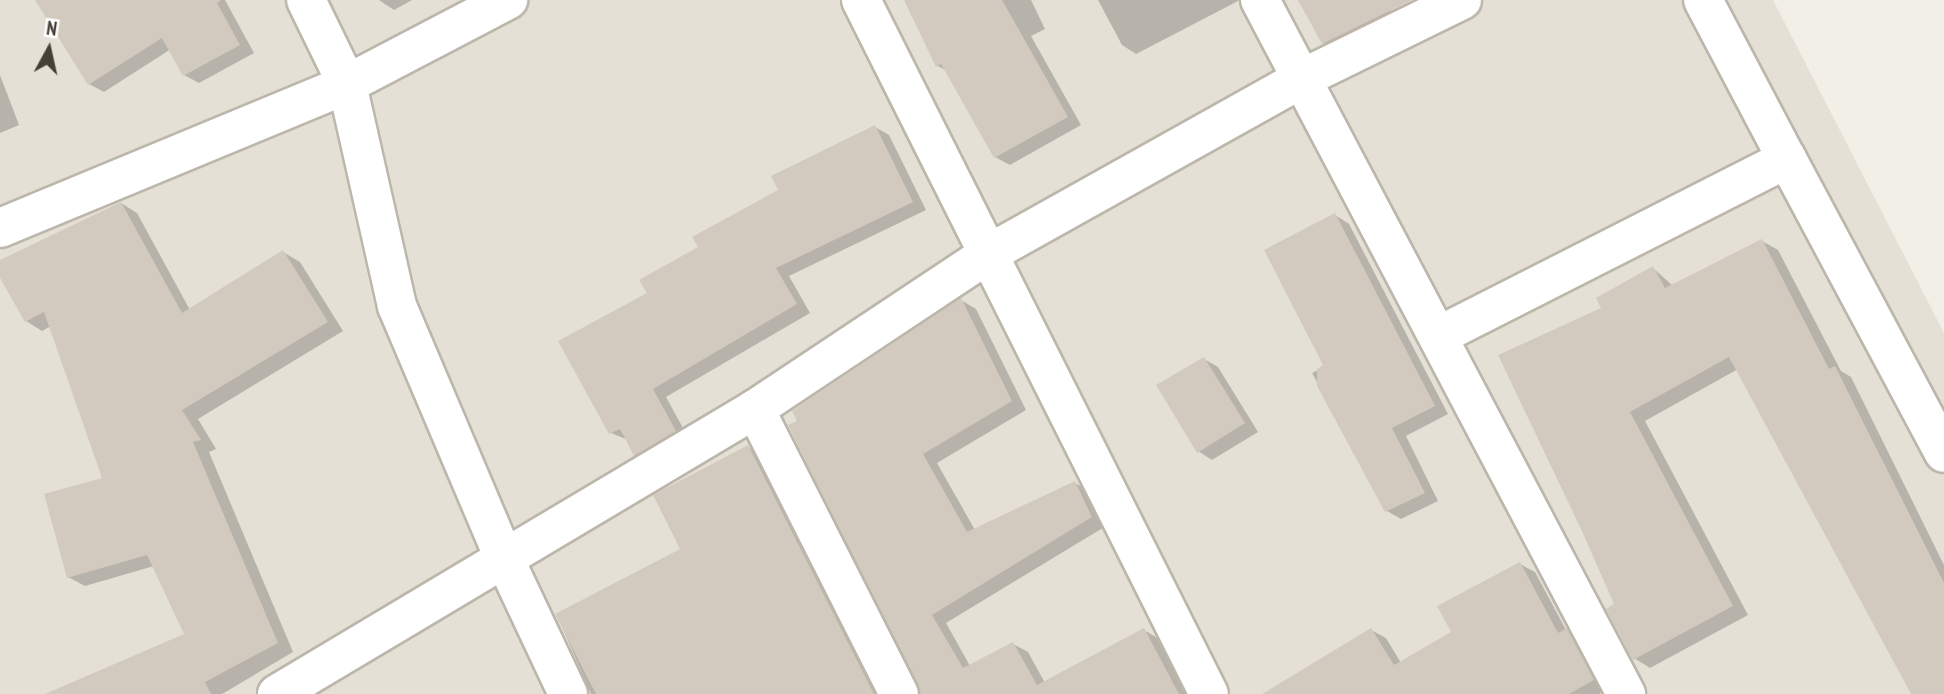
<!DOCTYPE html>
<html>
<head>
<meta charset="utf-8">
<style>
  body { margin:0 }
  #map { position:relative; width:1944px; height:694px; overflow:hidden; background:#f2efe7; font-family:"PT Sans Narrow",sans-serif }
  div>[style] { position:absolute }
  .residential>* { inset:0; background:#e5e0d6 }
  .shadow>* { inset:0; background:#0003 }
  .building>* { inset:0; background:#d2cabe }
  .roads { filter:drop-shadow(2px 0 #bcb6ab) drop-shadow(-2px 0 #bcb6ab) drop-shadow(0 2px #bcb6ab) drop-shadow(0 -2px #bcb6ab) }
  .minor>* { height:38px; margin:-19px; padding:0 19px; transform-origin:19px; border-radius:19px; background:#fff }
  span { translate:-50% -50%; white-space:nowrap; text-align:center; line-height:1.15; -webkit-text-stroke:5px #fff; paint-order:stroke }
  .north { position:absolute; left:14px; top:14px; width:70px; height:70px; -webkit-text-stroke:5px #fff; paint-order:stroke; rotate:8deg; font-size:19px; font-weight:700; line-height:28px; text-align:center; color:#443f37 }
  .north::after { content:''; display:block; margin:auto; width:24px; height:32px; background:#443f37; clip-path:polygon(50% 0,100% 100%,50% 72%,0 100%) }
</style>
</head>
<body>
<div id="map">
  <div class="residential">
    <div style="clip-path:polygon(0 0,1773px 0,1944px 333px,1944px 694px,0 694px)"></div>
  </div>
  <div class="shadow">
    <div style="clip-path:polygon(37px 0,225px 0,254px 53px,199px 83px,184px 75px,171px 49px,104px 92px,89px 84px)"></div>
    <div style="clip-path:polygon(379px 0,412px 0,394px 10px)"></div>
    <div style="clip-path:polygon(906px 0,1031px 0,1045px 29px,1031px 36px,1081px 125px,1010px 165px,995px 157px,947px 71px,938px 66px)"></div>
    <div style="clip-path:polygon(1098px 0,1240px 0,1136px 54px,1122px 45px)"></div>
    <div style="clip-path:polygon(1300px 0,1385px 0,1397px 22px,1337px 51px,1323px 43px)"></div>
    <div style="clip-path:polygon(0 75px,19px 125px,0 133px)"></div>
    <div style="clip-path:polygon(875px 127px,889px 135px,926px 210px,789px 276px,810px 313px,666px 397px,689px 439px,649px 463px,635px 455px,628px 440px,611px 433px,649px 294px,700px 248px)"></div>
    <div style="clip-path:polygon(121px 203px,137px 213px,190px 310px,283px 252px,300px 262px,343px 331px,198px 419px,216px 449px,209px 452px,293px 652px,222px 694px,90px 694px,187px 634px,154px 566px,85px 586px,68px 577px,104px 479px,51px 326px,42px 331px,26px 321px,0 275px,0 262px)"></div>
    <div style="clip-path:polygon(1335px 215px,1349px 224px,1448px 414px,1406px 436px,1438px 501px,1401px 519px,1387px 511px,1312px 373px,1326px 366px)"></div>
    <div style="clip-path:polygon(1762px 241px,1778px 250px,1841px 371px,1851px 377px,1944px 565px,1944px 694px,1913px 694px,1738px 369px,1645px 421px,1748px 615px,1650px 668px,1634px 658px,1616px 605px,1604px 308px,1653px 268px,1673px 286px)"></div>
    <div style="clip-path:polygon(961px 300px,976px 309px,1026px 410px,937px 463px,975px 530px,1075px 483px,1090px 491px,1106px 526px,946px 623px,970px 666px,1013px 644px,1028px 652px,1045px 683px,1144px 630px,1159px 639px,1188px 694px,920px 694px,920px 684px,790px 426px)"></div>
    <div style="clip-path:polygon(1204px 359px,1218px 367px,1258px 432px,1212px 460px,1198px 451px)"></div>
    <div style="clip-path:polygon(748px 447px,763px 455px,884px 694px,591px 694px,557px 615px,682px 550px)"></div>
    <div style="clip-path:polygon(1520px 564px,1535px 572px,1566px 630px,1581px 639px,1608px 689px,1599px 694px,1265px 694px,1371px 630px,1386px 638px,1401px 663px,1453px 633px)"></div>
  </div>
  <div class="building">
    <div style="clip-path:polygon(35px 0,221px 0,217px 3px,240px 45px,183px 76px,162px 38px,88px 85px)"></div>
    <div style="clip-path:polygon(904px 0,1002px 0,1068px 117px,994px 158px,941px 64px,936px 67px)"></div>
    <div style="clip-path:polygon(1298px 0,1412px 0,1322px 44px)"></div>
    <div style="clip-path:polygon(875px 125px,913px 202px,776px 268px,797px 304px,653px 389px,676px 431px,634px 456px,620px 429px,609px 434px,558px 341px,647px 293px,639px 280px,698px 247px,692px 237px,778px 190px,771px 176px)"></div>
    <div style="clip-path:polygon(121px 202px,182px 313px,283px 250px,328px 322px,182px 410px,201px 440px,193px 442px,278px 643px,205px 682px,211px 694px,45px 694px,184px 634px,147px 555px,67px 578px,44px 494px,102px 478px,44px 312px,25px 322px,0 278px,0 260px)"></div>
    <div style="clip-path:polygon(1335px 213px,1435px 406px,1392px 428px,1425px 493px,1385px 512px,1317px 386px,1317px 369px,1323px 365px,1264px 250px)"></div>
    <div style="clip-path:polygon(1762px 239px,1829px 369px,1835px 366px,1944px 583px,1944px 694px,1911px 694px,1729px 357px,1630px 412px,1733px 606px,1633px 660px,1606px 609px,1614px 604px,1581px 529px,1498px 355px,1601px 308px,1596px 298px,1653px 266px,1665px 288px)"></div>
    <div style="clip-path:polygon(961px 298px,1012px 401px,923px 454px,967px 532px,1075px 481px,1092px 517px,932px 615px,963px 668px,1013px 642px,1037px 685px,1144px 628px,1179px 694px,921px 694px,788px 425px,797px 421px,792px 411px)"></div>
    <div style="clip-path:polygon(1204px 357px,1245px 423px,1197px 453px,1156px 385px)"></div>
    <div style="clip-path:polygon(748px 445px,874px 694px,596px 694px,555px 614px,680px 549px,653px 495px)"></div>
    <div style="clip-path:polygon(1520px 562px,1558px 633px,1567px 628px,1594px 680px,1569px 694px,1262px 694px,1371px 628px,1394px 665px,1451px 632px,1437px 606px)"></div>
  </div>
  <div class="roads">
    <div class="minor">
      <div style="left:306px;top:0;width:93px;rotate:64deg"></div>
      <div style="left:347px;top:84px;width:228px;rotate:77.3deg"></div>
      <div style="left:397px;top:306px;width:276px;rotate:67deg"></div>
      <div style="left:505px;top:560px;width:148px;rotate:64.8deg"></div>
      <div style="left:861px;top:0;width:776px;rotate:63.37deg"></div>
      <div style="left:1260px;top:0;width:785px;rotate:62.19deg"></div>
      <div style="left:1703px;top:0;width:180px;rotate:62.2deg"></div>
      <div style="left:0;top:228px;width:376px;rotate:-22.5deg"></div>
      <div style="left:347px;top:84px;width:182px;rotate:-27.6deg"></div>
      <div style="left:1440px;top:335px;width:389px;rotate:-26.9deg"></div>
      <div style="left:1787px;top:159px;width:333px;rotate:61.9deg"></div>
      <div style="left:755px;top:409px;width:319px;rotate:63.2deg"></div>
      <div style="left:277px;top:694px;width:557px;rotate:-30.8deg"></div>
      <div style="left:755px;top:409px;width:280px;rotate:-33.6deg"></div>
      <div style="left:988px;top:254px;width:361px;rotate:-29.2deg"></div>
      <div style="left:1303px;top:78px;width:177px;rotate:-26.1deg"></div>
    </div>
  </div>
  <div class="north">N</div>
</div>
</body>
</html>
